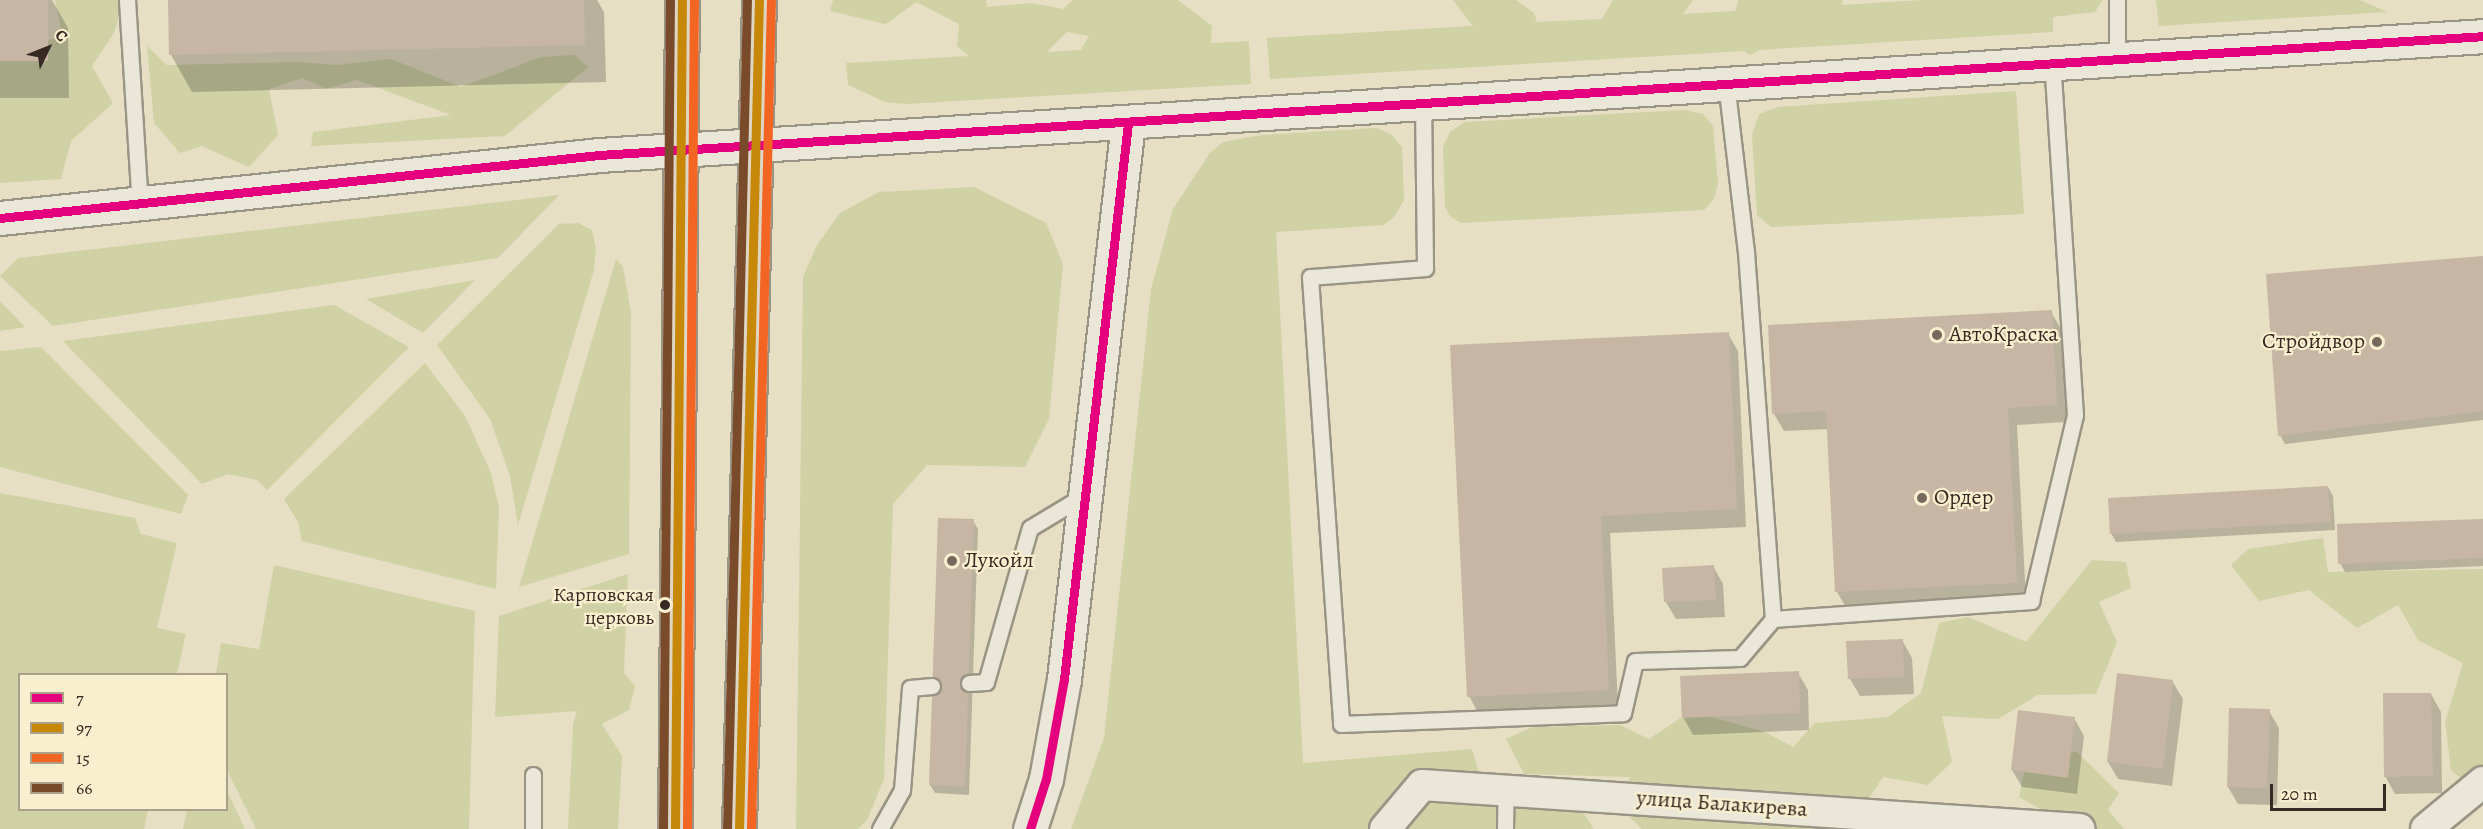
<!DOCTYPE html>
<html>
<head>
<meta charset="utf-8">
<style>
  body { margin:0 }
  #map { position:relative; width:2483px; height:829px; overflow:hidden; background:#e6dfc3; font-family:Alegreya,serif }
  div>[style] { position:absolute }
  .green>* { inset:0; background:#d0d1a5 }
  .shadow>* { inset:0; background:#0003 }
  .building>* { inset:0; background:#c6b6a3 }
  .roads { filter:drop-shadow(2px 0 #9a9485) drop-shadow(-2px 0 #9a9485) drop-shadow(0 2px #9a9485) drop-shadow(0 -2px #9a9485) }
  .service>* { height:15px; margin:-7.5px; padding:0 7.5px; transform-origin:7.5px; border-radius:7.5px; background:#eae7d8 }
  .minor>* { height:30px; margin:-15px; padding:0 15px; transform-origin:15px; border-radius:15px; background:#eae7d8 }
  .tertiary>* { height:33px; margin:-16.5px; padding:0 16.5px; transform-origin:16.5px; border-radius:16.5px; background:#eae7d8 }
  .primary>* { height:33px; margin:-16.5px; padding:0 16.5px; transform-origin:16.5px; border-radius:16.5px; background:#ded6c3 }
  .bus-1>* { height:9px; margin:-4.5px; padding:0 4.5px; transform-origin:4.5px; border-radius:4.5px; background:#e5007d }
  .bus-2>* { height:9px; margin:-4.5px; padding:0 4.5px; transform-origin:4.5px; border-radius:4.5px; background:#c78709 }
  .bus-3>* { height:9px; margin:-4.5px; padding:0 4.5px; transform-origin:4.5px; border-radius:4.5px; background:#f26522 }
  .bus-4>* { height:9px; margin:-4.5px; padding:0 4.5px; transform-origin:4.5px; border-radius:4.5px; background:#7a4b2a }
  .dots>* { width:16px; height:16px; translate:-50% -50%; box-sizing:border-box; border:3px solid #f8efcf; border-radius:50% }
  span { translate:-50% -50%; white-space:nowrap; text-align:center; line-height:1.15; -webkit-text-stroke:4.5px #f8efcf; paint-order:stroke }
  .bus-label { font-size:20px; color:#372923 }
  .right { translate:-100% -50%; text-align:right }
  .poi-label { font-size:22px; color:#372923 }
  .left { translate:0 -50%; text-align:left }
  .street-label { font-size:22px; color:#372923 }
  .legend { position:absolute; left:18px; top:673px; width:210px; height:138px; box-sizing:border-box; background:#f8efcf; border:2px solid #aba08a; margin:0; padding:8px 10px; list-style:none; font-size:18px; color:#372923 }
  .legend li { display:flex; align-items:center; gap:12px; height:30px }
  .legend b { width:30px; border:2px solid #aba08a }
  .north { position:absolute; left:18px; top:18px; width:60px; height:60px; -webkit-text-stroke:4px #f8efcf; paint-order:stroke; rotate:47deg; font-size:16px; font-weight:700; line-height:24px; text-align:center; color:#372923 }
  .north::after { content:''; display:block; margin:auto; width:21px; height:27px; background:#372923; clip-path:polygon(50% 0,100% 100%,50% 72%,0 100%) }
  .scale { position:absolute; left:2270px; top:784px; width:116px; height:27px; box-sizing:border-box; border:3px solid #372923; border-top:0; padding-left:8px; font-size:18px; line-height:21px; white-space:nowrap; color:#372923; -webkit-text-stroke:4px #f8efcf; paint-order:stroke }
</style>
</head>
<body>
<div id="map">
  <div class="green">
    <div style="clip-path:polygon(55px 0,124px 0,114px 33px,92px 66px,113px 103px,71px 141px,61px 179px,0 183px,0 42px,63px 39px)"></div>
    <div style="clip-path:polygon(evenodd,833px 0,986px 0,987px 7px,1031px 3px,1063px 9px,1073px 0,1178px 0,1212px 26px,1211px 43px,1249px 41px,1251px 84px,905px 104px,885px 102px,848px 85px,846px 63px,969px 56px,957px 46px,959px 24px,916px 2px,886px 24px,830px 11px,833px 0,1067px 32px,1089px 36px,1081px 50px,1047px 52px,1067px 32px)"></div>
    <div style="clip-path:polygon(1453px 0,1516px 0,1534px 13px,1537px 22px,1602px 19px,1613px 0,1693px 0,1683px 14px,1735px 11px,1739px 0,1843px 0,1842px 5px,1921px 0,2102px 0,2095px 12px,2053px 17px,2053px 32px,1759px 50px,1750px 55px,1744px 51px,1270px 79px,1267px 38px,1473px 26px)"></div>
    <div style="clip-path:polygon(2156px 0,2360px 0,2387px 12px,2159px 26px)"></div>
    <div style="clip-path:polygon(147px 46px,167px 65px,299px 62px,336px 65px,391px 59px,461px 87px,541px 57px,575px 55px,588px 67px,505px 136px,311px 146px,313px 132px,451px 115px,357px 80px,326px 89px,302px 78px,269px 89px,278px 135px,249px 167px,202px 146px,180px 153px,154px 123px)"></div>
    <div style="clip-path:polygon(2016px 91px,2024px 214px,1771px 227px,1757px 215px,1752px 135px,1759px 114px,1778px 107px)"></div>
    <div style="clip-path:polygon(1684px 110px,1703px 114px,1713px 126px,1718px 184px,1714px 199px,1704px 210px,1461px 223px,1450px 216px,1445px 207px,1443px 147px,1450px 132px,1465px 122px)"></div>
    <div style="clip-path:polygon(1376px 128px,1391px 134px,1402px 147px,1404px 200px,1394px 217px,1384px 225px,1276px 232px,1303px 763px,1472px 749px,1488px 803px,1581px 809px,1594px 829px,1071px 829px,1104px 738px,1151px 289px,1173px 209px,1210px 153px,1223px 142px,1262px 135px)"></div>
    <div style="clip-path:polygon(974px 187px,1046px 223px,1063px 264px,1049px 419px,1025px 467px,927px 465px,893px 504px,884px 779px,867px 820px,858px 829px,796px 829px,803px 277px,817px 245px,840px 213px,879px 192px)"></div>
    <div style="clip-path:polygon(559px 195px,498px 258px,53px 326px,0 276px,18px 258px)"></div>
    <div style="clip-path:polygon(578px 223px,592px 230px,596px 249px,594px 270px,518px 525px,510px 476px,490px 419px,437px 345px,559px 224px)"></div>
    <div style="clip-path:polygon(616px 259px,623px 267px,631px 312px,629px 554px,519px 587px)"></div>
    <div style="clip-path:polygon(475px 280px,423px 333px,366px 299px)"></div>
    <div style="clip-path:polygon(0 301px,25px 327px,0 331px)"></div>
    <div style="clip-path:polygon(334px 305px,409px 347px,267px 490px,257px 480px,228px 474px,202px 484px,63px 341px)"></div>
    <div style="clip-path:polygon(41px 347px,188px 495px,181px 514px,0 467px,0 351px)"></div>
    <div style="clip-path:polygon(425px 363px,465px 416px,491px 473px,499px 508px,496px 589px,302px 541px,298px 522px,284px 499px)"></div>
    <div style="clip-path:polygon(0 493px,135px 518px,141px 534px,177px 543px,157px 628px,186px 634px,177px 674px,20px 674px,20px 810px,148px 810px,144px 829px,0 829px)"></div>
    <div style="clip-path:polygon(2323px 538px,2328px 572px,2483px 569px,2483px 782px,2469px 785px,2451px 770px,2445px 722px,2463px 663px,2418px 640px,2398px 605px,2357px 628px,2309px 590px,2259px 601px,2231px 565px,2248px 549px)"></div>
    <div style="clip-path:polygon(2092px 560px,2126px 562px,2131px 588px,2099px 602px,2117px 642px,2096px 694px,2038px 695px,1998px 719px,1942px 716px,1952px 762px,1928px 785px,1883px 777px,1862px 808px,1885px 829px,1642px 829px,1622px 810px,1630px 777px,1524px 774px,1506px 739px,1532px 727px,1620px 725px,1649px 739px,1691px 711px,1765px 732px,1793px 747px,1815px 723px,1888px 717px,1921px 693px,1939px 623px,1968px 617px,2026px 642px)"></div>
    <div style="clip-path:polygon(274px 565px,475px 611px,469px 829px,256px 829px,227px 770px,226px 674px,216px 674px,221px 643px,259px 649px)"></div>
    <div style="clip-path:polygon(628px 574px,624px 673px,635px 686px,629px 710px,602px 724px,622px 756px,618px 829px,568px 829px,573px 724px,577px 711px,495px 717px,499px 616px)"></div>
    <div style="clip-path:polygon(2076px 751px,2119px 793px,2108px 810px,2124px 829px,2057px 829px,2065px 823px,2019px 797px,2025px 767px)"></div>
    <div style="clip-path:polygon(227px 791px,245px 829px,183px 829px,187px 810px,226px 810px)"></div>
  </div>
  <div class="shadow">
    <div style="clip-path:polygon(0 0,52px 0,68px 28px,69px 98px,0 98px)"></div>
    <div style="clip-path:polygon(169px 0,597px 0,604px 12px,606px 82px,192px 92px,171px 55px)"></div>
    <div style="clip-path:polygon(2483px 258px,2483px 420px,2285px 444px,2280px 435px)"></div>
    <div style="clip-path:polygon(2051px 312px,2061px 329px,2066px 422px,2017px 425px,2026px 600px,1847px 609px,1837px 592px,1828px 429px,1784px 431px,1774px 414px)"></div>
    <div style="clip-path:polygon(1728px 334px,1738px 351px,1746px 527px,1610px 533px,1618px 707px,1479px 714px,1469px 696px)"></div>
    <div style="clip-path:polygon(2328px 487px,2333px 496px,2335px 530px,2116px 542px,2111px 533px)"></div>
    <div style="clip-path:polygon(2483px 520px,2483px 566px,2345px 572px,2340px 563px)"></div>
    <div style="clip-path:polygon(973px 521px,978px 529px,969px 795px,935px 793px,930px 785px)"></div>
    <div style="clip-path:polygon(1713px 566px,1723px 584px,1725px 617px,1676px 619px,1666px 602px)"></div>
    <div style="clip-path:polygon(1902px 640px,1912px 658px,1914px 694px,1860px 696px,1850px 679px)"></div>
    <div style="clip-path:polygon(1798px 673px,1808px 690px,1809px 730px,1693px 735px,1683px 717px)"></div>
    <div style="clip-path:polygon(2172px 681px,2183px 699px,2172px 786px,2118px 779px,2108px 762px)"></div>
    <div style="clip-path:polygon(2431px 694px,2441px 712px,2442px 793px,2395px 794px,2385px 776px)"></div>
    <div style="clip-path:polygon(2269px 711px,2279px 728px,2277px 805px,2238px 804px,2228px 787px)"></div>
    <div style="clip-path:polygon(2074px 718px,2084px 736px,2077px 794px,2022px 787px,2012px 770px)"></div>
  </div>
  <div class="building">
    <div style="clip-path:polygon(0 0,48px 0,48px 61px,0 61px)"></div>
    <div style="clip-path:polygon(168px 0,584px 0,585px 45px,169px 55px)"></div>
    <div style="clip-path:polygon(2483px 256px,2483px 411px,2278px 436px,2266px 274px)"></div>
    <div style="clip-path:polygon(2052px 310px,2057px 405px,2008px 408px,2017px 583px,1835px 592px,1826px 411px,1772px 414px,1768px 325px)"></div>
    <div style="clip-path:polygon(1729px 332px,1737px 509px,1601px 516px,1609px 690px,1467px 697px,1450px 345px)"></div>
    <div style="clip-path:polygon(2328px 486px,2331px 522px,2110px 534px,2108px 498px)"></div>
    <div style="clip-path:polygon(938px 518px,974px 519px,965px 787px,929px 785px)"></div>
    <div style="clip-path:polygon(2483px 519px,2483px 558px,2338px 564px,2337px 524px)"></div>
    <div style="clip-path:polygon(1714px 565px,1716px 600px,1664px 602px,1662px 568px)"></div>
    <div style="clip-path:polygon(1903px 639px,1904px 677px,1848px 679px,1846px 641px)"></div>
    <div style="clip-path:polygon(1799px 671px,1800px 713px,1682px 718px,1680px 676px)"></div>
    <div style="clip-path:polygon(2117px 673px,2173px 680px,2163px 769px,2107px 762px)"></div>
    <div style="clip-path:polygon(2383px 693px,2431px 693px,2433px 776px,2384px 777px)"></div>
    <div style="clip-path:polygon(2229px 708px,2270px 709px,2267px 788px,2227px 787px)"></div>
    <div style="clip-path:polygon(2018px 710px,2075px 717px,2068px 778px,2011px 770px)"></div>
  </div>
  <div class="roads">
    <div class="service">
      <div style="left:127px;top:0;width:205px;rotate:86.4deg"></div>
      <div style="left:2117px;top:59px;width:59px;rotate:-90deg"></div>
      <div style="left:1726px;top:82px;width:171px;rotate:83.3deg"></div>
      <div style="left:1746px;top:252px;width:368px;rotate:85.8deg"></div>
      <div style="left:1773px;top:619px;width:259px;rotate:-4deg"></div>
      <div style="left:2031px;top:601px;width:191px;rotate:-76.7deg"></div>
      <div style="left:2075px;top:415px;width:353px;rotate:-93.7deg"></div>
      <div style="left:1423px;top:101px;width:167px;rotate:89.3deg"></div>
      <div style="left:1425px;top:268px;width:115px;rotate:175.5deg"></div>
      <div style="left:1310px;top:277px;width:448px;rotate:86deg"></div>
      <div style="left:1341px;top:724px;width:282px;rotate:-2.2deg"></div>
      <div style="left:1623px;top:713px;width:53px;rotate:-77deg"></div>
      <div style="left:1635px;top:661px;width:105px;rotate:-1.6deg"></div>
      <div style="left:1740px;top:658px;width:51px;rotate:-49.8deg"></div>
      <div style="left:969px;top:683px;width:17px;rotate:-3deg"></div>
      <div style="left:986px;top:682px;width:160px;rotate:-74.1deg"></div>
      <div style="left:1030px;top:528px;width:62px;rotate:-31.1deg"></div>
      <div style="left:533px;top:829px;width:54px;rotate:-90deg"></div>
      <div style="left:880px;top:829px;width:45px;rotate:-60.6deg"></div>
      <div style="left:902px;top:790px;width:102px;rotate:-85.5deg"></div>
      <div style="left:910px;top:688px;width:22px;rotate:-5deg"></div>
      <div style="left:1505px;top:829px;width:39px;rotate:-89deg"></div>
    </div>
    <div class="minor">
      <div style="left:1385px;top:829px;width:57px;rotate:-49.9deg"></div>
      <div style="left:1422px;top:785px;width:659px;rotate:3.83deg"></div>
      <div style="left:2426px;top:829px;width:74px;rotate:-39.5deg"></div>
    </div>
    <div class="tertiary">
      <div style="left:0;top:218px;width:602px;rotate:-6deg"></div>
      <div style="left:599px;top:155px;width:1888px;rotate:-3.61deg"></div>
      <div style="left:1030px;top:829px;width:52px;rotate:-72.3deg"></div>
      <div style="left:1046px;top:779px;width:102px;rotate:-79.8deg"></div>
      <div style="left:1064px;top:679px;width:560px;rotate:-83.43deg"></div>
    </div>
    <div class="primary">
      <div style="left:675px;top:829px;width:829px;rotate:-89.52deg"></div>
      <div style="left:739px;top:829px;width:829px;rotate:-88.62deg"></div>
    </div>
  </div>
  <div class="bus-1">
    <div style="left:0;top:218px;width:602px;rotate:-6deg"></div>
    <div style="left:599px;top:155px;width:1888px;rotate:-3.61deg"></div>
    <div style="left:1030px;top:829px;width:52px;rotate:-72.3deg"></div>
    <div style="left:1046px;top:779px;width:102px;rotate:-79.8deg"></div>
    <div style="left:1064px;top:679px;width:560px;rotate:-83.43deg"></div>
  </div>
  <div class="bus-2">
    <div style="left:675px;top:829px;width:829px;rotate:-89.52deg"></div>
    <div style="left:739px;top:829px;width:829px;rotate:-88.62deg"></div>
  </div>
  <div class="bus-3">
    <div style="left:687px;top:829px;width:829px;rotate:-89.52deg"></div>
    <div style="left:751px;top:829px;width:829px;rotate:-88.62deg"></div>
  </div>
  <div class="bus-4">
    <div style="left:663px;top:829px;width:829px;rotate:-89.52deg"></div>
    <div style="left:727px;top:829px;width:829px;rotate:-88.62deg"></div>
  </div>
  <div class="dots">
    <div style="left:1937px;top:335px;background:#74695b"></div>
    <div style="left:2377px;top:342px;background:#74695b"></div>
    <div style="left:1922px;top:498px;background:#74695b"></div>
    <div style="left:952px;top:561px;background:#74695b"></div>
    <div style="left:665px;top:605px;background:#372923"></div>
  </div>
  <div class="bus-label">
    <span class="right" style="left:654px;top:606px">Карповская<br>церковь</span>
  </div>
  <div class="poi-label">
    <span class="left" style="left:1949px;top:335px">АвтоКраска</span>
    <span class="right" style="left:2365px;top:342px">Стройдвор</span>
    <span class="left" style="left:1934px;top:498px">Ордер</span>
    <span class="left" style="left:964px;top:561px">Лукойл</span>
  </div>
  <div class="street-label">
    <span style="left:1722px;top:804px;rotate:4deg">улица Балакирева</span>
  </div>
  <ul class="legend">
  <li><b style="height:8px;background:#e5007d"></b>7</li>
  <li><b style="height:8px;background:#c78709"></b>97</li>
  <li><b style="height:8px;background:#f26522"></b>15</li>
  <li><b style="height:8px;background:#7a4b2a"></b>66</li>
  </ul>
  <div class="north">С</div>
  <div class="scale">20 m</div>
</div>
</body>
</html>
